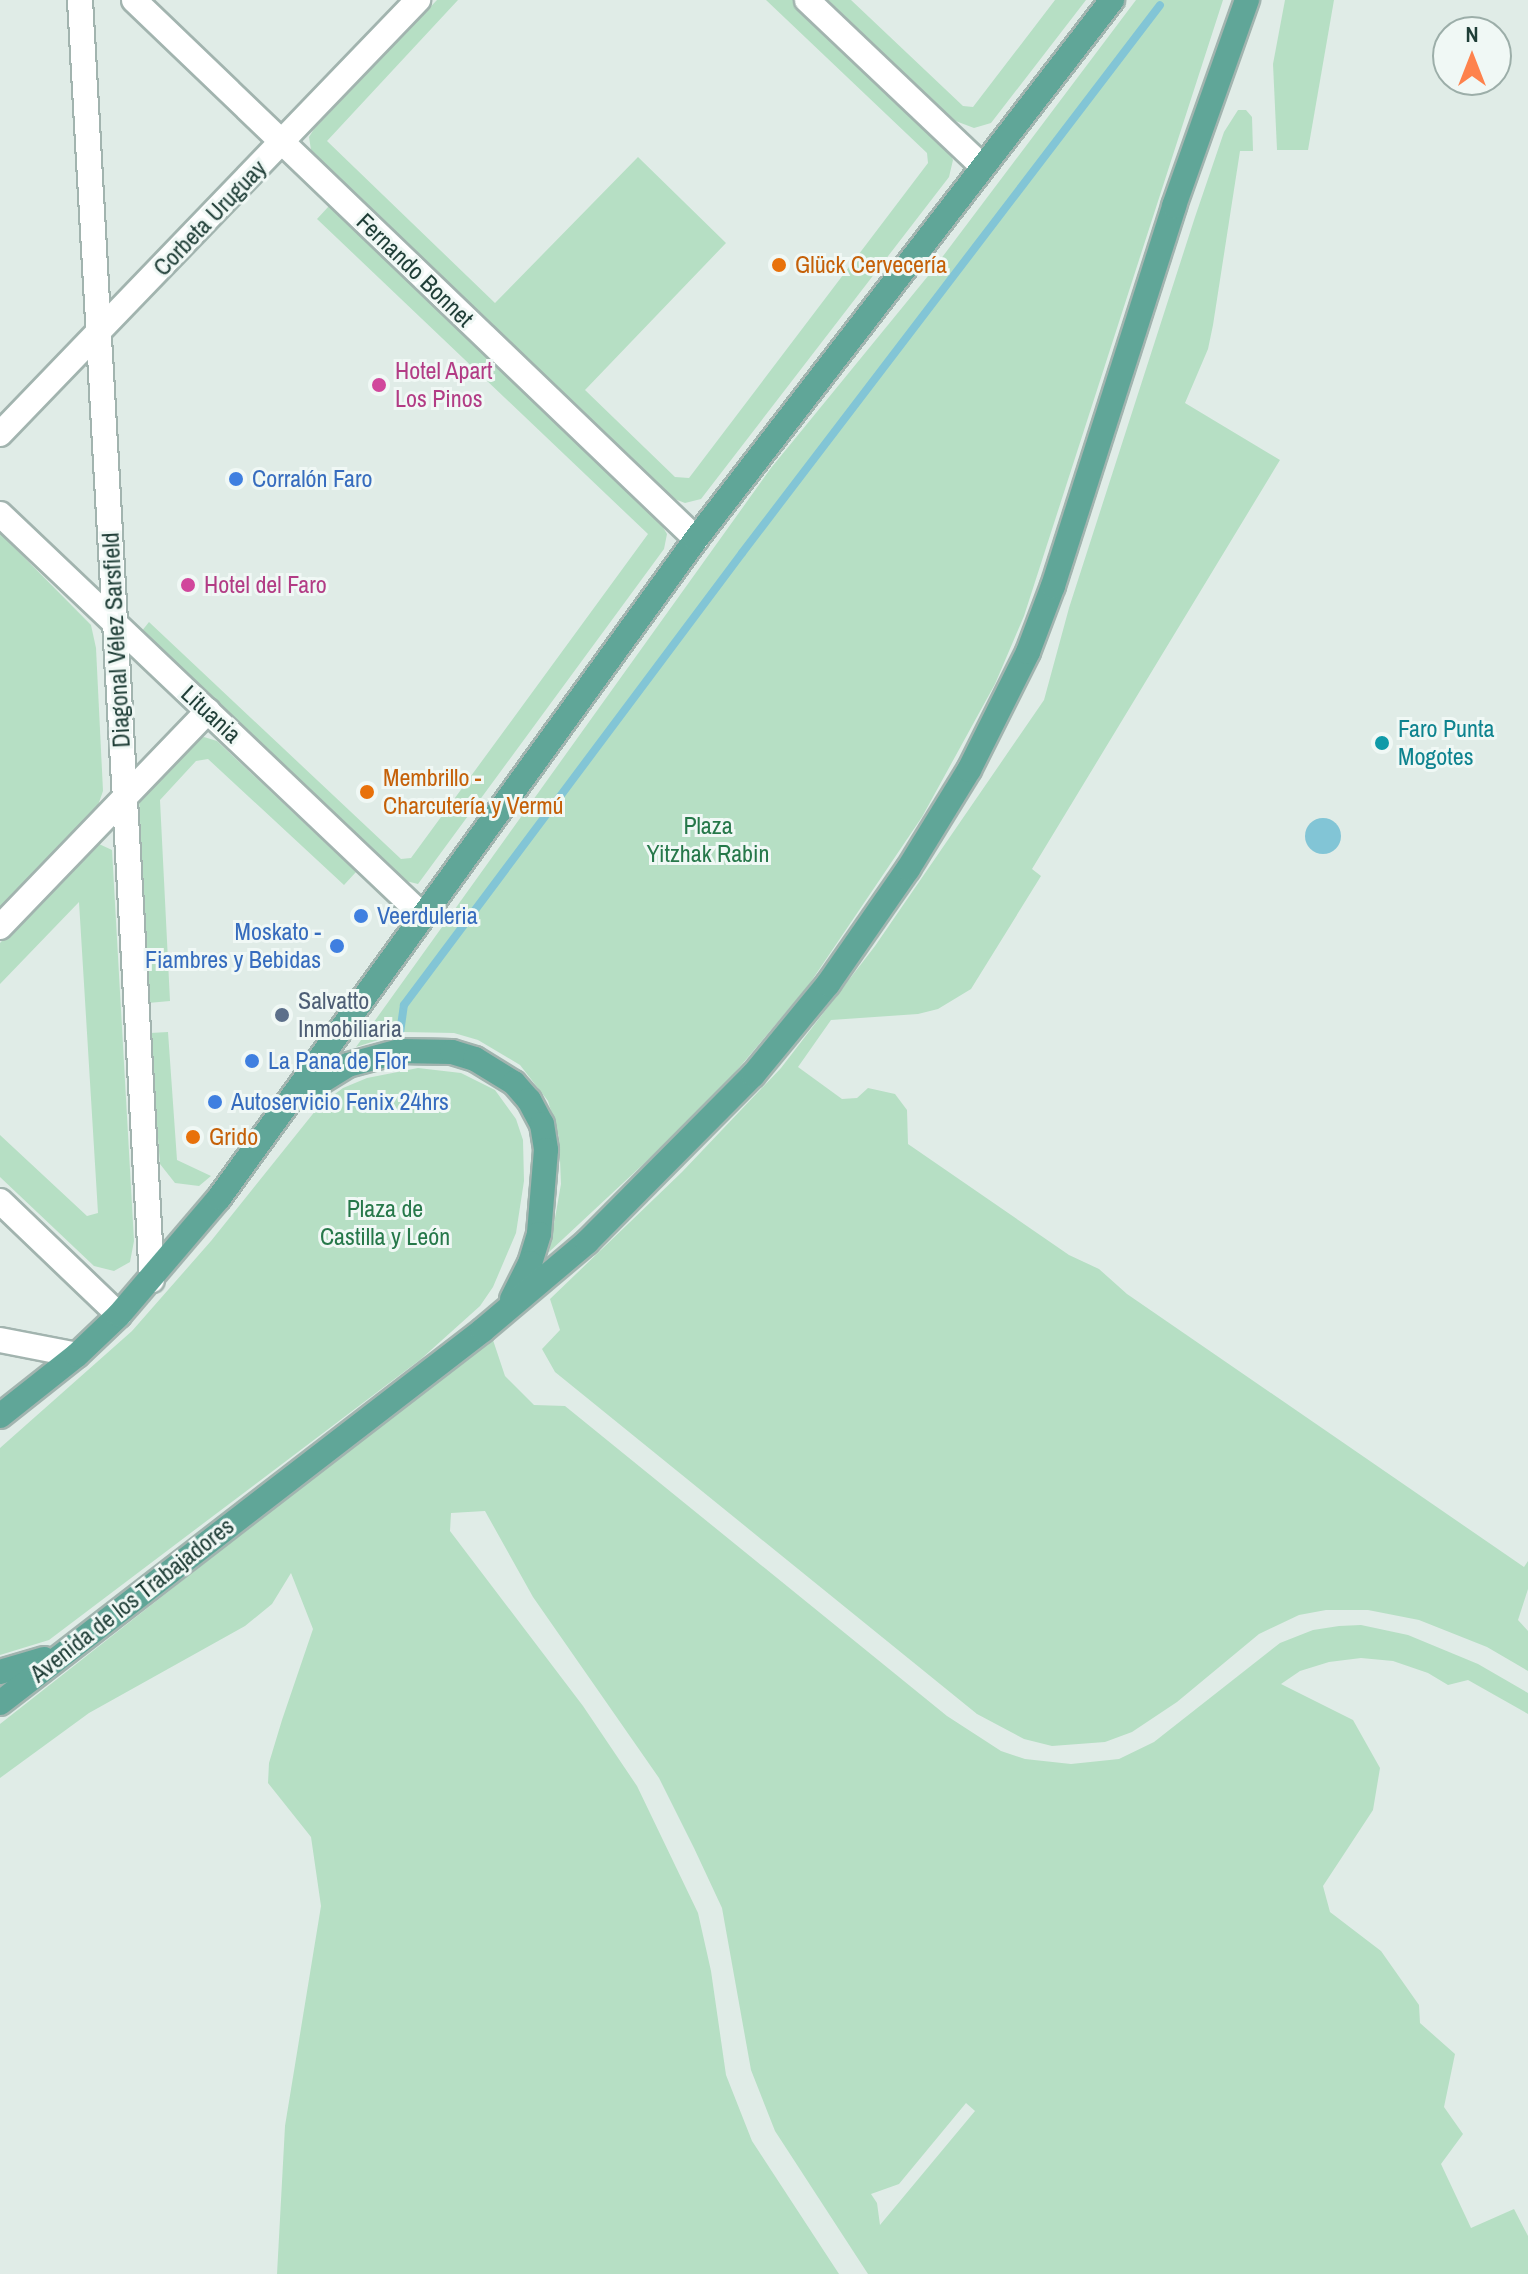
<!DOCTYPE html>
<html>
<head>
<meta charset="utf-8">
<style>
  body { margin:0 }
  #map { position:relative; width:1528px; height:2274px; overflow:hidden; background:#e0ece7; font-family:"Archivo Narrow",sans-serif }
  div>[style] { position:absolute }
  .green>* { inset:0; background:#b6dfc4 }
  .water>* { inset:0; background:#82c5d6 }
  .round { border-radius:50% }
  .stream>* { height:8px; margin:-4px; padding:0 4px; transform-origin:4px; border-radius:4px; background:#82c5d6 }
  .roads { filter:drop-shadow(2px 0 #a2b4af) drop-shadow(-2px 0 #a2b4af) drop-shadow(0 2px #a2b4af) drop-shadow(0 -2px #a2b4af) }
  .street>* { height:24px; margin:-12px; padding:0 12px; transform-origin:12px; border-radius:12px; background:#fff }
  .secondary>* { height:24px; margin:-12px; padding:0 12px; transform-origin:12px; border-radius:12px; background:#fff }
  .primary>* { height:24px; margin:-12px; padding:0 12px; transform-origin:12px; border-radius:12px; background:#60a698 }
  .dots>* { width:22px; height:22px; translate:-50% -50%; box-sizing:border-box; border:4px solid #f0f8f5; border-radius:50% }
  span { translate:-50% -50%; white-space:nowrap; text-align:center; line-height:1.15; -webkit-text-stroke:6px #f0f8f5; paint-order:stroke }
  .street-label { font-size:24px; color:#1f3e37 }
  .food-label { font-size:24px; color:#c56008 }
  .left { translate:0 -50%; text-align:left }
  .hotel-label { font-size:24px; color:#b23c85 }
  .shop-label { font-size:24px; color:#366cbe }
  .right { translate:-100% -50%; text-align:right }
  .culture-label { font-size:24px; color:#0d838f }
  .park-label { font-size:24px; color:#26784a }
  .service-label { font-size:24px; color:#4e5e75 }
  .north { position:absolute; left:1432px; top:16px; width:80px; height:80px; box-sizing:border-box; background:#f0f8f5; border:2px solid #9caea9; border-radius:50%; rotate:0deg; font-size:22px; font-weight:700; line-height:32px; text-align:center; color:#1f3e37 }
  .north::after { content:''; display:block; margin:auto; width:28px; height:36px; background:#fe824c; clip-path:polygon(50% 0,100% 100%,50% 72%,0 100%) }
</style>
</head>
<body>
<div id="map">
  <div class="green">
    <div style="clip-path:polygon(437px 0,458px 0,327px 141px,495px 303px,638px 157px,726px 243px,585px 390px,675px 477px,689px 478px,928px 163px,927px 153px,766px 0,795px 0,948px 149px,953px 160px,949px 177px,701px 499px,685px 503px,672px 498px,311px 150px,309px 137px,314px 129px)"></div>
    <div style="clip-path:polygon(828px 0,851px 0,963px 106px,973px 107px,1055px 0,1086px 0,991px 123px,974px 128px,953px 120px)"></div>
    <div style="clip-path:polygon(1136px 0,1223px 0,1024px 616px,995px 684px,922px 817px,808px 986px,711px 1101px,549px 1252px,561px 1184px,559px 1137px,548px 1101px,520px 1065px,478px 1040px,454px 1033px,404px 1032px,356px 1047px,771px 468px,928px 276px)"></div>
    <div style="clip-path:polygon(1285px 0,1334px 0,1308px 150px,1277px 150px,1273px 64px)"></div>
    <div style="clip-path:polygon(1238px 110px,1246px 110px,1252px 117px,1253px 151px,1240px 151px,1213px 325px,1208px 349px,1185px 403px,1280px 460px,1032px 869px,1041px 876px,971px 989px,938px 1009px,918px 1014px,831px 1020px,798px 1067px,842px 1099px,857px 1098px,868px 1088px,895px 1094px,907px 1110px,908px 1144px,1069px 1255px,1099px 1269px,1127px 1294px,1524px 1567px,1528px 1561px,1528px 1589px,1518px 1620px,1528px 1631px,1528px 1671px,1487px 1647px,1419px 1620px,1368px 1610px,1326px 1610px,1299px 1615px,1259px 1634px,1177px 1702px,1132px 1732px,1105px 1742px,1052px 1746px,1024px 1739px,977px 1714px,555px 1372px,542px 1349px,560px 1330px,550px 1299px,682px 1172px,781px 1068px,875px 946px,1044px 700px,1069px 608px,1195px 217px,1224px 132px)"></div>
    <div style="clip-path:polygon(329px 206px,658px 519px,667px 534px,664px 549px,418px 884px,402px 880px,141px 632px,149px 622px,401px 859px,411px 858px,648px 534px,317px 219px)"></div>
    <div style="clip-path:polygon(0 533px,91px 625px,96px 648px,103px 791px,96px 811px,0 909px)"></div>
    <div style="clip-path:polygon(204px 737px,217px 741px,356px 872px,344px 885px,208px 759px,196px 761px,160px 800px,170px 1001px,148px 1003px,139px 798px,191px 740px)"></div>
    <div style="clip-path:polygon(99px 844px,112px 850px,134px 1241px,130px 1262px,114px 1271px,94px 1266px,0 1177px,0 1135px,87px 1216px,98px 1213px,79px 902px,0 984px,0 943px,88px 849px)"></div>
    <div style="clip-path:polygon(168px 1032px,177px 1160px,211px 1176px,199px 1186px,175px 1183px,160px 1164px,150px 1033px)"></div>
    <div style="clip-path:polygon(418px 1068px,461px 1073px,495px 1090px,516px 1119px,523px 1140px,524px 1181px,516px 1233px,493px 1287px,480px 1306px,421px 1359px,49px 1640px,0 1655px,0 1448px,132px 1331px,211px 1241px,320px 1105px,343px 1088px,367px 1078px)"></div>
    <div style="clip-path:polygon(evenodd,492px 1337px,505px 1376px,534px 1405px,565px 1406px,947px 1716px,1001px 1751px,1025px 1759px,1071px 1764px,1119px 1759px,1154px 1742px,1280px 1643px,1313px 1630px,1339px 1626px,1361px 1625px,1408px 1635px,1478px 1664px,1528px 1693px,1528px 1714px,1468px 1680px,1448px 1685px,1428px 1673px,1393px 1661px,1361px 1658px,1329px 1662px,1300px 1671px,1281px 1684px,1353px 1720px,1380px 1768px,1373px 1810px,1323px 1886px,1330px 1912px,1381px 1951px,1419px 2005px,1420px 2023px,1455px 2054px,1444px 2107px,1463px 2134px,1441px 2164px,1471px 2228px,1514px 2209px,1528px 2236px,1528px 2274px,868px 2274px,775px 2131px,751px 2070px,722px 1908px,694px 1848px,659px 1778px,533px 1597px,485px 1511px,451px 1513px,450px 1531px,583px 1706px,637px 1786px,698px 1913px,711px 1971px,726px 2075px,752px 2141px,839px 2274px,277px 2274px,285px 2126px,321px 1906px,311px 1837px,268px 1783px,269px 1763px,282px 1720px,313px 1629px,291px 1573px,272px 1604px,245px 1626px,89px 1713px,0 1778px,0 1724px,492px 1337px,966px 2103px,975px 2111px,880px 2225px,877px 2203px,871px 2194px,899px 2184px,966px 2103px)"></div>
  </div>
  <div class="water">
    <div class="round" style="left:1305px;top:818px;width:36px;height:36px"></div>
  </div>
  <div class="stream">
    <div style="left:400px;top:1033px;width:28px;rotate:-82deg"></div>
    <div style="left:404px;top:1005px;width:564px;rotate:-53.21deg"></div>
    <div style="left:742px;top:553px;width:689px;rotate:-52.66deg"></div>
  </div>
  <div class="roads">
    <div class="street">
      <div style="left:134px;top:0;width:779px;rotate:43.8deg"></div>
      <div style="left:807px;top:0;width:241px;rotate:43.5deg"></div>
      <div style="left:0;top:434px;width:603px;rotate:-46.08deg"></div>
      <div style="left:0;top:514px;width:581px;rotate:43.53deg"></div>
      <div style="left:0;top:927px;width:300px;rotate:-46.1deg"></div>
      <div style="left:0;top:1201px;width:165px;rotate:43.8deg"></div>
    </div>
    <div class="secondary">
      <div style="left:80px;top:0;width:1282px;rotate:86.78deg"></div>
      <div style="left:0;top:1340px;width:78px;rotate:11deg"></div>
    </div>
    <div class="primary">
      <div style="left:301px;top:1094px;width:55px;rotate:-31.7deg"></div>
      <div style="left:348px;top:1065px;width:54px;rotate:-15.1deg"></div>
      <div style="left:400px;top:1051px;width:52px;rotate:1.1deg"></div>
      <div style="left:452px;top:1052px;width:24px;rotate:17deg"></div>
      <div style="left:475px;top:1059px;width:46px;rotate:31.6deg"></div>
      <div style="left:514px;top:1083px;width:23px;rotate:49deg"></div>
      <div style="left:529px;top:1100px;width:27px;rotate:62deg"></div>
      <div style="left:542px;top:1124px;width:26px;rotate:81deg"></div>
      <div style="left:546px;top:1150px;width:84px;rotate:94.8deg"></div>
      <div style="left:539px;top:1234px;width:30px;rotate:107deg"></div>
      <div style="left:530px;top:1263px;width:40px;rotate:116.6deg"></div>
      <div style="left:0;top:1416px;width:98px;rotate:-38.4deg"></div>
      <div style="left:77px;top:1355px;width:58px;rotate:-43.6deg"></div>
      <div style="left:119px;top:1315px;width:154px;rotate:-49.5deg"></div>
      <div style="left:219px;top:1198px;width:814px;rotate:-54.1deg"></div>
      <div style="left:696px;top:539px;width:681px;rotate:-52.34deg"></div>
      <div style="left:0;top:1672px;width:46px;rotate:-16.5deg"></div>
      <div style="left:0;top:1703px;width:610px;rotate:-37.68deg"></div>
      <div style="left:483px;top:1330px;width:136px;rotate:-40.2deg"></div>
      <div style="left:587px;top:1242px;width:235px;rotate:-45.2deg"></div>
      <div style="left:753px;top:1075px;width:118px;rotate:-50.5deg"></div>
      <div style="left:828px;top:984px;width:140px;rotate:-55.2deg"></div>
      <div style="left:908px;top:869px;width:116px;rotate:-58.4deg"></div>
      <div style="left:969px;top:770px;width:132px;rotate:-63.4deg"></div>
      <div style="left:1028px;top:652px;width:71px;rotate:-69.3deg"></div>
      <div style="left:1053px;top:586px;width:399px;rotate:-72.3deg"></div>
      <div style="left:1174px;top:206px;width:219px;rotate:-70.5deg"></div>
    </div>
  </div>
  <div class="dots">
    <div style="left:779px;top:265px;background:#e8710a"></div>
    <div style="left:379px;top:385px;background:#d1479c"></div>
    <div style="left:236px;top:479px;background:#3f7fe0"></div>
    <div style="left:188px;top:585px;background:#d1479c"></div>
    <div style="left:1382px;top:743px;background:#0f9aa8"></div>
    <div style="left:367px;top:792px;background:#e8710a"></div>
    <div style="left:361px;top:916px;background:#3f7fe0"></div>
    <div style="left:337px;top:946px;background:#3f7fe0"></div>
    <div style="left:282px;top:1015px;background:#5c6f8a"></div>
    <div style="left:252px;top:1061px;background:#3f7fe0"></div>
    <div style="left:215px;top:1102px;background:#3f7fe0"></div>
    <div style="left:193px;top:1137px;background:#e8710a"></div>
  </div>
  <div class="street-label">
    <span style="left:210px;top:218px;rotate:-46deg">Corbeta Uruguay</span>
    <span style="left:415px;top:270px;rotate:44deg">Fernando Bonnet</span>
    <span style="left:116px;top:640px;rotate:-93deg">Diagonal Vélez Sarsfield</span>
    <span style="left:211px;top:714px;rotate:43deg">Lituania</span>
    <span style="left:132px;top:1600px;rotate:-38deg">Avenida de los Trabajadores</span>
  </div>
  <div class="food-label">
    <span class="left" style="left:795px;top:265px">Glück Cervecería</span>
    <span class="left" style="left:383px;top:792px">Membrillo -<br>Charcutería y Vermú</span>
    <span class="left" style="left:209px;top:1137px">Grido</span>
  </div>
  <div class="hotel-label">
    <span class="left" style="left:395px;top:385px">Hotel Apart<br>Los Pinos</span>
    <span class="left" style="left:204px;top:585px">Hotel del Faro</span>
  </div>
  <div class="shop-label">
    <span class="left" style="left:252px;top:479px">Corralón Faro</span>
    <span class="left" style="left:377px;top:916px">Veerduleria</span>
    <span class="right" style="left:321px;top:946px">Moskato -<br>Fiambres y Bebidas</span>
    <span class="left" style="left:268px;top:1061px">La Pana de Flor</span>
    <span class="left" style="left:231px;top:1102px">Autoservicio Fenix 24hrs</span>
  </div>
  <div class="culture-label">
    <span class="left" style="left:1398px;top:743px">Faro Punta<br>Mogotes</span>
  </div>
  <div class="park-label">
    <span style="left:708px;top:840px">Plaza<br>Yitzhak Rabin</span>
    <span style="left:385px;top:1223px">Plaza de<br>Castilla y León</span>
  </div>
  <div class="service-label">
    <span class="left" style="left:298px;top:1015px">Salvatto<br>Inmobiliaria</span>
  </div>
  <div class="north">N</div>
</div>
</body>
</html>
